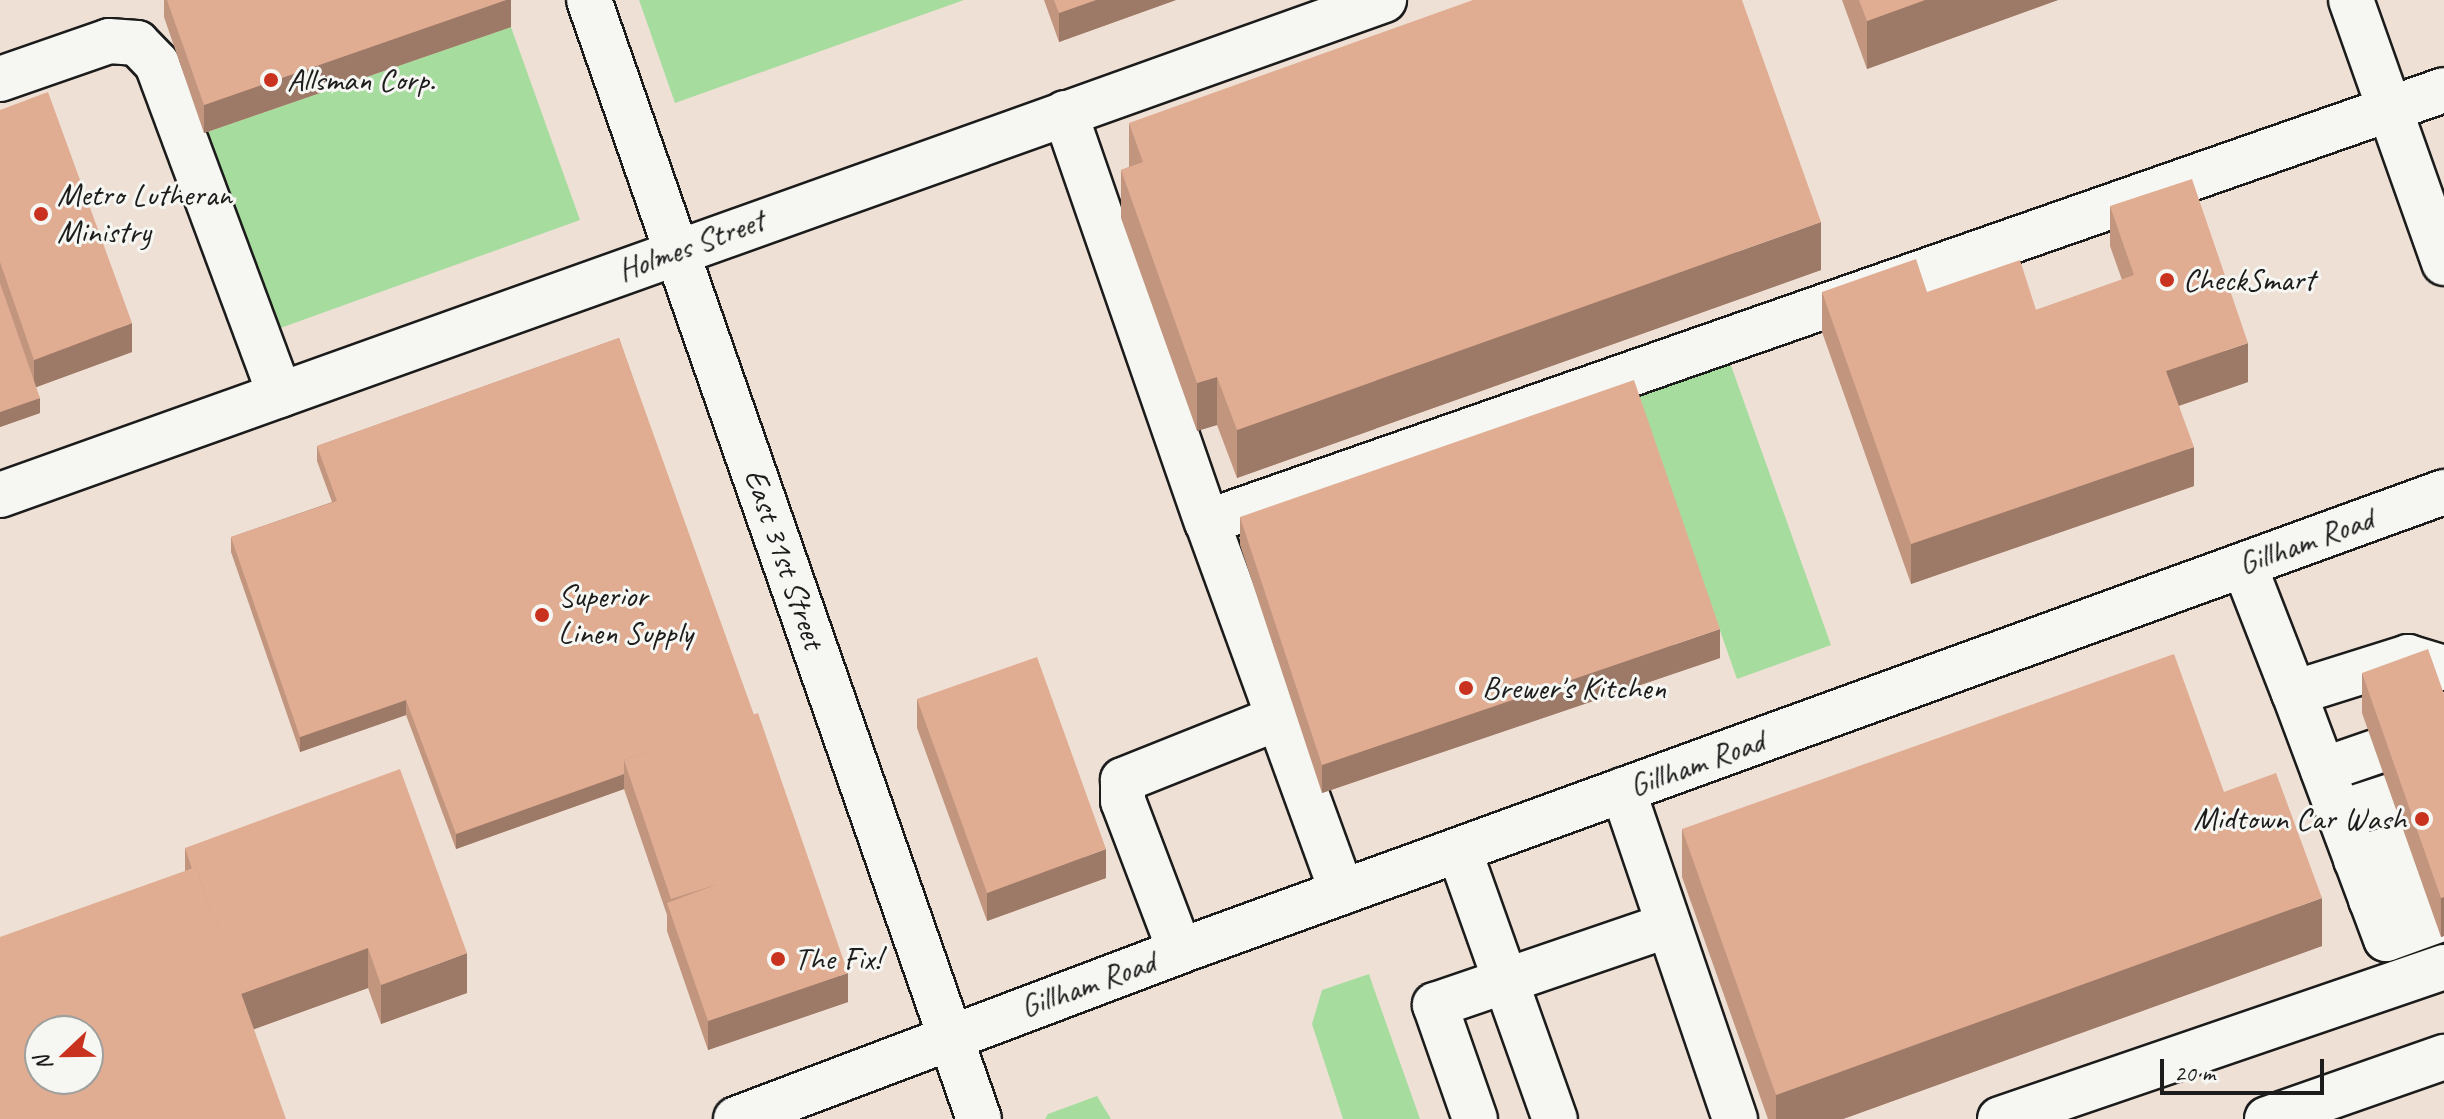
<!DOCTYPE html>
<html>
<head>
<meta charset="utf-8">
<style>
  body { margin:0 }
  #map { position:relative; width:2444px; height:1119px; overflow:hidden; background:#efe0d6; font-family:Caveat,sans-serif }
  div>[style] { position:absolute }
  .green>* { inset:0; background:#a7dc9f }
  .roads { filter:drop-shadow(2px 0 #1c1c1c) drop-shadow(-2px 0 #1c1c1c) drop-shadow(0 2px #1c1c1c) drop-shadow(0 -2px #1c1c1c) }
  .minor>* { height:44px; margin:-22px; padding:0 22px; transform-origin:22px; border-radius:22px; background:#f6f6f2 }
  .major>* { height:44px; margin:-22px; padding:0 22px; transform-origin:22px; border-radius:22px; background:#f6f6f2 }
  .wall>* { inset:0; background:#c1957e }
  .shaded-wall>* { inset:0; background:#9d7967 }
  .building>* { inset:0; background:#e0ad93 }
  .dots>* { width:22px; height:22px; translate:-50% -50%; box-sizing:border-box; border:4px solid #f6f6f2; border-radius:50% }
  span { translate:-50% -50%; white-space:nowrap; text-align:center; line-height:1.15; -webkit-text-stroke:6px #f6f6f2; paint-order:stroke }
  .poi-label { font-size:32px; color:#1c1c1c }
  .left { translate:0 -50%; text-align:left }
  .right { translate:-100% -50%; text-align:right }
  .street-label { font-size:32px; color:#1c1c1c }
  .north { position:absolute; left:24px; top:1015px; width:80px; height:80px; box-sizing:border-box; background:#f6f6f2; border:2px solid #9f9f9c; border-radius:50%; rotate:248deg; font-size:22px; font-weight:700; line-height:32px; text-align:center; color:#1c1c1c }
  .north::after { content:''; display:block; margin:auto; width:28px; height:36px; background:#c8321e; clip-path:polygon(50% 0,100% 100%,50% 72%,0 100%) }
  .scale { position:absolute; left:2160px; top:1059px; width:164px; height:36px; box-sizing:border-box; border:4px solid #1c1c1c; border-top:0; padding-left:10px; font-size:24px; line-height:28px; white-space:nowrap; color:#1c1c1c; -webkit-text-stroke:6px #f6f6f2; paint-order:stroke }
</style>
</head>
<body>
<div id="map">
  <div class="green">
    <div style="clip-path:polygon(639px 0,964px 0,675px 103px)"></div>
    <div style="clip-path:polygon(511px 27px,580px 220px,275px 330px,204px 133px)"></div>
    <div style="clip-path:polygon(1729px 360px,1831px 645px,1737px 679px,1637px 393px)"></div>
    <div style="clip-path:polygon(1369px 974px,1373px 986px,1420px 1119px,1343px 1119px,1312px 1024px,1322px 990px)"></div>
    <div style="clip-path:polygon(1097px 1096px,1111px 1119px,1045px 1119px,1048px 1114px)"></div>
  </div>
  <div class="roads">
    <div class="minor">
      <div style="left:0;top:79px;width:115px;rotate:-19.2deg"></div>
      <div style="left:109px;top:41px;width:28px;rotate:4deg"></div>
      <div style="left:137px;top:43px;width:29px;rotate:46deg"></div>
      <div style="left:157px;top:64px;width:353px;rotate:69.6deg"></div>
      <div style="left:1065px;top:113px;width:433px;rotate:70.9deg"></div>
      <div style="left:0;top:495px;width:1470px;rotate:-19.68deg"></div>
      <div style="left:2244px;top:565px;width:137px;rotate:68.7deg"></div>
      <div style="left:2323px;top:770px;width:55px;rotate:-19.1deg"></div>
      <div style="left:1623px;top:790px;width:348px;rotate:71.2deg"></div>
      <div style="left:2339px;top:813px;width:55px;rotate:-18.1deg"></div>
      <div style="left:1459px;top:850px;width:286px;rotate:70.4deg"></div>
      <div style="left:2356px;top:860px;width:55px;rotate:-19.1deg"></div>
      <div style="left:1342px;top:892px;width:394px;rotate:-110deg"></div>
      <div style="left:1207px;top:522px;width:1310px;rotate:-19.25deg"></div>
      <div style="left:2371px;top:900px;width:54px;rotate:-19.4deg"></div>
      <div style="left:2436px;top:921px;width:53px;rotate:160.2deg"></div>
      <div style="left:2386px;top:939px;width:263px;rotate:-110.5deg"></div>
      <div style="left:2294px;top:693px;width:120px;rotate:-17.5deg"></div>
      <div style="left:2408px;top:657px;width:38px;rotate:17deg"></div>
      <div style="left:1180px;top:951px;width:160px;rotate:-110.8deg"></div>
      <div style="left:1123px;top:801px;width:21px;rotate:-90deg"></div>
      <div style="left:1123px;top:780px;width:167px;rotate:-21.8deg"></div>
      <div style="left:736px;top:1119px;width:475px;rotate:-20.7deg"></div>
      <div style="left:1180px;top:951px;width:1345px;rotate:-19.96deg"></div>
      <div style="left:1475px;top:1119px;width:121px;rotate:-109.3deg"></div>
      <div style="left:1435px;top:1005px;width:246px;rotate:-18.9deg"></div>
      <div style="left:2000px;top:1119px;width:469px;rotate:-18.9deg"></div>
      <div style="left:2267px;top:1119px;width:188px;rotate:-19.3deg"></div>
    </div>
    <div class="major">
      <div style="left:589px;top:0;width:1185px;rotate:70.79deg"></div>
      <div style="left:2351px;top:0;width:279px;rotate:70.5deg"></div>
    </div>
  </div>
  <div class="wall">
    <div style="clip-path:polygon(164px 0,511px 0,511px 27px,204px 133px,164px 17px)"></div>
    <div style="clip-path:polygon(1044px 0,1176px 0,1059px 42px)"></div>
    <div style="clip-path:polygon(1842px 0,2058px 0,1867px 69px)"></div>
    <div style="clip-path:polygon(0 110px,132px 352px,36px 387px,40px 413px,0 427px)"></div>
    <div style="clip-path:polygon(1129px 123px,1821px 270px,1237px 478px,1217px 425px,1197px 431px,1121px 218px,1121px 170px,1129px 167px)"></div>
    <div style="clip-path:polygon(2110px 206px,2248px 382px,2179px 406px,2194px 486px,1911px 584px,1822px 332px,1822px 292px,1927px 292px,2036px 310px,2122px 280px,2110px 246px)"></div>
    <div style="clip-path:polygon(619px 338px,848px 1002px,708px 1050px,667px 931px,667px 915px,624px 789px,456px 849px,406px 715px,300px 752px,231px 552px,231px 537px,332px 502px,317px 461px,317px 446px)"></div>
    <div style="clip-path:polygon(1240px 517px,1720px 658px,1322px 793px,1240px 545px)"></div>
    <div style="clip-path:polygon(2362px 673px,2444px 694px,2444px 936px,2441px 937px,2362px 713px)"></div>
    <div style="clip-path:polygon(917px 699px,1106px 878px,987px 921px,917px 728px)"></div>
    <div style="clip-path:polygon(2224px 792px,2322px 946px,1843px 1119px,1768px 1119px,1682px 877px,1682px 829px)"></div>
    <div style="clip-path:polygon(185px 848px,467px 993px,381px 1024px,368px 988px,254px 1029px,185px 871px)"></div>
  </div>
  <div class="shaded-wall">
    <div style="clip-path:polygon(506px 0,511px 0,511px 27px,204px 133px,204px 105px)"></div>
    <div style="clip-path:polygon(1096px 0,1176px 0,1059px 42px,1059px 13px)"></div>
    <div style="clip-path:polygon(1925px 0,2058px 0,1867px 69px,1867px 21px)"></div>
    <div style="clip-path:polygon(1821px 222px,1821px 270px,1237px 478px,1237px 430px)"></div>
    <div style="clip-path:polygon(132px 323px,132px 352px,34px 388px,34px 360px)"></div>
    <div style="clip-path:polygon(2248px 343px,2248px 382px,2166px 410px,2166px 371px)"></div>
    <div style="clip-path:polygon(1217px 377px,1217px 425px,1197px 431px,1197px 383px)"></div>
    <div style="clip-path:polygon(40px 398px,40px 413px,0 427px,0 412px)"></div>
    <div style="clip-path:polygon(2194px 447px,2194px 486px,1911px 584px,1911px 544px)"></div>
    <div style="clip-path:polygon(1720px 629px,1720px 658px,1322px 793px,1322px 765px)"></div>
    <div style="clip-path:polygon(406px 700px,406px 715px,300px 752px,300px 737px)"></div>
    <div style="clip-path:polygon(624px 774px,624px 789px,456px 849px,456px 834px)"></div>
    <div style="clip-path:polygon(1106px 849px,1106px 878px,987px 921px,987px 893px)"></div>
    <div style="clip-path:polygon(2444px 897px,2444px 936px,2441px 937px,2441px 898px)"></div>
    <div style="clip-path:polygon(2322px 898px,2322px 946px,1843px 1119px,1776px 1119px,1776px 1095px)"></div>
    <div style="clip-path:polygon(368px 948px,368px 988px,238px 1035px,238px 995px)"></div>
    <div style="clip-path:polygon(467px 953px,467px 993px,381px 1024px,381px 985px)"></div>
    <div style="clip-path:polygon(848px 973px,848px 1002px,708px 1050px,708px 1021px)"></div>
  </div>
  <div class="building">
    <div style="clip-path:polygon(167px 0,506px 0,204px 105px)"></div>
    <div style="clip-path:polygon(1054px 0,1096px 0,1059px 13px)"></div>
    <div style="clip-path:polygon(1473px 0,1742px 0,1821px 222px,1237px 430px,1217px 377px,1197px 383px,1121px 170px,1143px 162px,1129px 123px)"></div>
    <div style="clip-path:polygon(1859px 0,1925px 0,1867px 21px)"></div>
    <div style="clip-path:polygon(48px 92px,132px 323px,34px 360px,0 262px,0 110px)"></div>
    <div style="clip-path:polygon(2192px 179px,2248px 343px,2166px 371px,2194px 447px,1911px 544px,1822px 292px,1916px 259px,1927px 292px,2020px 260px,2036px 310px,2134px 275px,2110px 206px)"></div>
    <div style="clip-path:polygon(0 283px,40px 398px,0 412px)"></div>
    <div style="clip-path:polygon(619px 338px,754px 715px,624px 760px,624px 774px,456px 834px,406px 700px,300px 737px,231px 537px,337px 501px,317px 446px)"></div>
    <div style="clip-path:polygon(1634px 380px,1720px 629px,1322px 765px,1240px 517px)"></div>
    <div style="clip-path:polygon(2428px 649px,2444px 694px,2444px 897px,2441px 898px,2362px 673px)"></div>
    <div style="clip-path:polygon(2174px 654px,2224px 792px,2276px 773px,2322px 898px,1776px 1095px,1682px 829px)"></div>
    <div style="clip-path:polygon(1037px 657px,1106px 849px,987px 893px,917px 699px)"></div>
    <div style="clip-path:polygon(758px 713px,848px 973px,708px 1021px,667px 903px,718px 884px,671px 899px,624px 760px)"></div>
    <div style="clip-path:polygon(400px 769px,467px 953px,381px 985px,368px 948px,241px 994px,196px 867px,192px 869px,185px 848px)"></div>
    <div style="clip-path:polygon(evenodd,196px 867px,286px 1119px,0 1119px,0 937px,196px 867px,40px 1031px,88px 1031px,88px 1079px,40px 1079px,40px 1031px)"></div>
  </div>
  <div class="dots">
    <div style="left:271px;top:80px;background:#c8321e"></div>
    <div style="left:41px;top:214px;background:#c8321e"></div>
    <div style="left:2167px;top:280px;background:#c8321e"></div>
    <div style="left:542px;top:615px;background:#c8321e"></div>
    <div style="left:1466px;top:688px;background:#c8321e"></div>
    <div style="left:2422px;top:819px;background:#c8321e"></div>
    <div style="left:778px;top:959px;background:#c8321e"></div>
  </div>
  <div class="poi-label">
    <span class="left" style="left:287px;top:80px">Allsman Corp.</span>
    <span class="left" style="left:57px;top:214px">Metro Lutheran<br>Ministry</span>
    <span class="left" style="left:2183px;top:280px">CheckSmart</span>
    <span class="left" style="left:558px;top:615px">Superior<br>Linen Supply</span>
    <span class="left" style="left:1482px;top:688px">Brewer's Kitchen</span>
    <span class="right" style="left:2406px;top:819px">Midtown Car Wash</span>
    <span class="left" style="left:794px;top:959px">The Fix!</span>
  </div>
  <div class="street-label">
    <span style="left:691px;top:246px;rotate:-20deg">Holmes Street</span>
    <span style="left:2306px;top:542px;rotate:-20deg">Gillham Road</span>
    <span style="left:784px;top:559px;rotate:71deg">East 31st Street</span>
    <span style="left:1697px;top:764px;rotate:-20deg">Gillham Road</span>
    <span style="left:1088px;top:985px;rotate:-20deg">Gillham Road</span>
  </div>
  <div class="north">N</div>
  <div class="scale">20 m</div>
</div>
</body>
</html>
